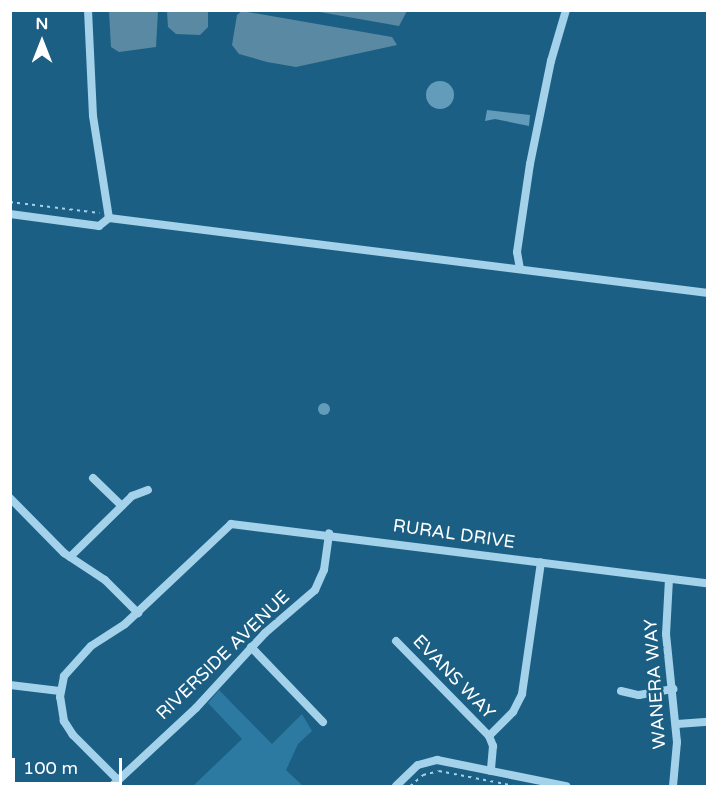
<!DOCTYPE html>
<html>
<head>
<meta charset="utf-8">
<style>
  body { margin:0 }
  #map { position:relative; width:718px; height:797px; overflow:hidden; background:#1c5f84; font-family:"Varela Round",sans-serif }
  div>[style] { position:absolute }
  .green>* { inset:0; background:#2c79a1 }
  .water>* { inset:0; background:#5a89a4 }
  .building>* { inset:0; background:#639cba }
  .round { border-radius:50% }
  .path>* { height:1.5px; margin-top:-0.75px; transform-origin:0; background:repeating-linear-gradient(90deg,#a3d2ea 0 3px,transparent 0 7.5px) }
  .minor>* { height:8px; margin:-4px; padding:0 4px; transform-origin:4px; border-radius:4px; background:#a3d2ea }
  span { translate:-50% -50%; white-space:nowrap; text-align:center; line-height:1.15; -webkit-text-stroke:5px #1c5f84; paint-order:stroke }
  .street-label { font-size:18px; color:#fff }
  .frame { position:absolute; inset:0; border:12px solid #fff; pointer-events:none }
  .north { position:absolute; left:12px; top:12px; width:60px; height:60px; -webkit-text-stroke:4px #1c5f84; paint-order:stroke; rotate:0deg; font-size:16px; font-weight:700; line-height:24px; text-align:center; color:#fff }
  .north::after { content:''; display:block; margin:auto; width:21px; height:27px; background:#fff; clip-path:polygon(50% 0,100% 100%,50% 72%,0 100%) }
  .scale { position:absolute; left:12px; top:758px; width:110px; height:27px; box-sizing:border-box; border:3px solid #fff; border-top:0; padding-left:8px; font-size:18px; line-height:21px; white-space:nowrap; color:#fff; -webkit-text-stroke:4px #1c5f84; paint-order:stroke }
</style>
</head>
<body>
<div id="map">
  <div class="green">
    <div style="clip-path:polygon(219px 690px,272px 744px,302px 714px,312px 731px,298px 744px,286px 770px,303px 786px,193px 786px,242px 739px,208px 703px)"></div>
  </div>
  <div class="water">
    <div style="clip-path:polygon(109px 11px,158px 11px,156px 47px,119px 52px,111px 47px)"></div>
    <div style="clip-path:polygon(167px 11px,208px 11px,208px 27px,200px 35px,176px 34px,168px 27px)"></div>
    <div style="clip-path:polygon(242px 11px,392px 37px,397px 45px,296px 67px,267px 62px,239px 54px,232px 45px,237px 15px)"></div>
    <div style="clip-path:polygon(314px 11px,407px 10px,407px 11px,399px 26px)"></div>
  </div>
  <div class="building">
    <div class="round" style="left:426px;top:81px;width:28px;height:28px"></div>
    <div style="clip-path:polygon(487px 110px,530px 115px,529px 126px,495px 119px,485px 121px)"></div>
    <div class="round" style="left:318px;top:403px;width:12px;height:12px"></div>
  </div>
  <div class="path">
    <div style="left:10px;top:202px;width:90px;rotate:7deg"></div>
    <div style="left:410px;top:786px;width:17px;rotate:-40deg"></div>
    <div style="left:423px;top:775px;width:16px;rotate:-14deg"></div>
    <div style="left:439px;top:771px;width:77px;rotate:11.2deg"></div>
  </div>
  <div class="minor">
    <div style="left:88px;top:10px;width:106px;rotate:87.3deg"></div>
    <div style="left:93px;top:116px;width:103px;rotate:81.1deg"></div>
    <div style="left:10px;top:214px;width:90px;rotate:7.7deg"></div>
    <div style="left:99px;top:226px;width:13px;rotate:-39deg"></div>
    <div style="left:109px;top:218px;width:604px;rotate:7.14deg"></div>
    <div style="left:520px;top:269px;width:17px;rotate:-100deg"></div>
    <div style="left:517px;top:252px;width:89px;rotate:-81.6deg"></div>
    <div style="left:530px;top:164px;width:105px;rotate:-78.5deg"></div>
    <div style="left:551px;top:61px;width:53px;rotate:-73.6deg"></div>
    <div style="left:93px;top:478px;width:40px;rotate:44deg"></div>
    <div style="left:10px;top:498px;width:77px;rotate:45.5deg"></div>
    <div style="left:64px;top:553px;width:49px;rotate:33.4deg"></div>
    <div style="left:105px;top:580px;width:47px;rotate:45deg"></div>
    <div style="left:70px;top:557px;width:87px;rotate:-44.5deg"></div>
    <div style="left:132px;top:496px;width:17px;rotate:-21deg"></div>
    <div style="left:669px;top:579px;width:55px;rotate:93.1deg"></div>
    <div style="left:666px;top:634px;width:109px;rotate:84.2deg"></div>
    <div style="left:677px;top:742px;width:44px;rotate:95.2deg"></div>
    <div style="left:396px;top:641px;width:133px;rotate:45.6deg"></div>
    <div style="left:489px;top:736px;width:11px;rotate:68deg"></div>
    <div style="left:493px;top:746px;width:25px;rotate:95deg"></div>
    <div style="left:251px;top:647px;width:104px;rotate:46.2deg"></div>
    <div style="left:10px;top:685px;width:50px;rotate:6.8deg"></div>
    <div style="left:621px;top:691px;width:18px;rotate:13deg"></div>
    <div style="left:639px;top:695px;width:35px;rotate:-10deg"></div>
    <div style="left:677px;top:724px;width:31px;rotate:-4deg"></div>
    <div style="left:489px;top:736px;width:34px;rotate:-45deg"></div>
    <div style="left:513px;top:712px;width:20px;rotate:-63deg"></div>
    <div style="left:522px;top:694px;width:133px;rotate:-81.8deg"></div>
    <div style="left:118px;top:780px;width:64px;rotate:-135deg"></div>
    <div style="left:73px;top:735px;width:17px;rotate:-123deg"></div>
    <div style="left:64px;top:721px;width:24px;rotate:-99deg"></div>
    <div style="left:60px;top:697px;width:21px;rotate:-79deg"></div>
    <div style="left:64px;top:676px;width:40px;rotate:-48deg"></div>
    <div style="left:91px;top:646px;width:40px;rotate:-32.9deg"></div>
    <div style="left:125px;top:624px;width:146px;rotate:-43.3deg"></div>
    <div style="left:231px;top:524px;width:481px;rotate:7.1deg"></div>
    <div style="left:112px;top:786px;width:115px;rotate:-42.9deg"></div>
    <div style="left:196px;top:708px;width:102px;rotate:-47.4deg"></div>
    <div style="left:265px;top:633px;width:66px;rotate:-40.7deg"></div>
    <div style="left:315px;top:590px;width:22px;rotate:-66deg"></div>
    <div style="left:324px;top:570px;width:37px;rotate:-82deg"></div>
    <div style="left:396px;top:786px;width:30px;rotate:-44deg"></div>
    <div style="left:418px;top:765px;width:20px;rotate:-15deg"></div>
    <div style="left:437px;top:760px;width:132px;rotate:11.4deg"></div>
  </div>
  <div class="street-label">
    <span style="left:454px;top:534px;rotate:8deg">RURAL DRIVE</span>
    <span style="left:223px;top:655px;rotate:-44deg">RIVERSIDE AVENUE</span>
    <span style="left:454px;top:677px;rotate:46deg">EVANS WAY</span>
    <span style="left:655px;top:684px;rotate:-94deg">WANERA WAY</span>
  </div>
  <div class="frame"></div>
  <div class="north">N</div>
  <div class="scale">100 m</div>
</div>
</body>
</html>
